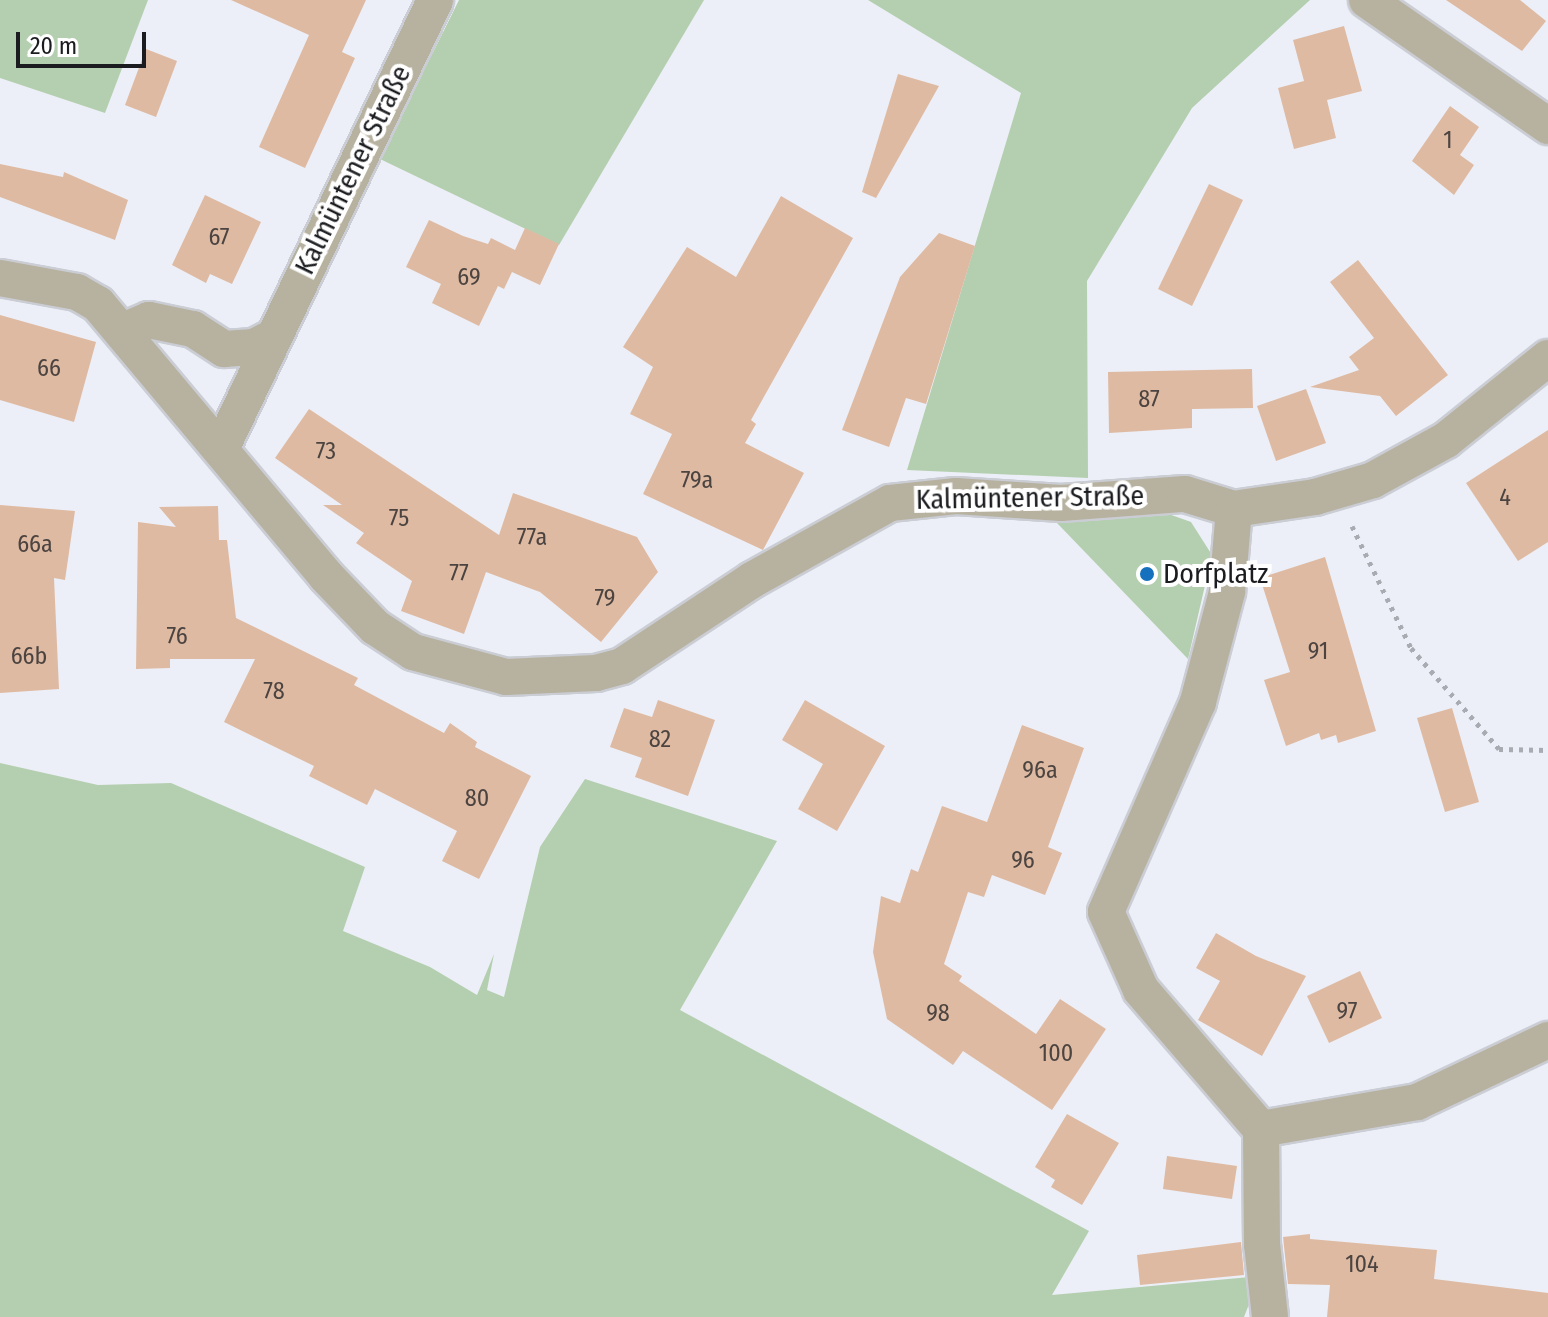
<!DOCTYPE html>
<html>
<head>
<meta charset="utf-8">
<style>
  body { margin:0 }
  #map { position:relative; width:1548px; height:1317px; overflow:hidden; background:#eceff7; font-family:"Fira Sans Condensed",sans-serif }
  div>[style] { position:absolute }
  .green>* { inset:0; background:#b4cfaf }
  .building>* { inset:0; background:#dfbaa2 }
  .path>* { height:5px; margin-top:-2.5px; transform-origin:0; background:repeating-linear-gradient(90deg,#a8abb1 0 4px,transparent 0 10px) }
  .roads { filter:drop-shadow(2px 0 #cbcdd4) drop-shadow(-2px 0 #cbcdd4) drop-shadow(0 2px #cbcdd4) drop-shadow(0 -2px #cbcdd4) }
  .minor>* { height:36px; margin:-18px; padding:0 18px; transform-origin:18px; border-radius:18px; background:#b7b1a0 }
  .dots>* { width:22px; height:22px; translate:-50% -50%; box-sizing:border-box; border:4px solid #fff; border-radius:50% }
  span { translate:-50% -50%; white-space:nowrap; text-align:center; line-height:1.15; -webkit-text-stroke:8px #fff; paint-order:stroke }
  .number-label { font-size:24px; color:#4c4440 }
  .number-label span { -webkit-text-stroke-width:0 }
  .street-label { font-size:28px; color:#1b1c1f }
  .poi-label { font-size:28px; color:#1b1c1f }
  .left { translate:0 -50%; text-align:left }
  .scale { position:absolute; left:16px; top:32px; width:130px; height:36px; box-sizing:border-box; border:4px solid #1b1c1f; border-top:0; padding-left:10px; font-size:24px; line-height:28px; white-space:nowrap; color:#1b1c1f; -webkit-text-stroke:6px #fff; paint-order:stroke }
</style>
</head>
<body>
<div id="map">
  <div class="green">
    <div style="clip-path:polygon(0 0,148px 0,105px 113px,0 78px)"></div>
    <div style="clip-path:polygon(459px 0,704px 0,559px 245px,380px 159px)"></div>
    <div style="clip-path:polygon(868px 0,1310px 0,1192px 108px,1087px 281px,1088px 478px,907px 470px,1021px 93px)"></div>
    <div style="clip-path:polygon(1163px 512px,1191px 522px,1212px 555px,1188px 659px,1057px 523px)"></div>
    <div style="clip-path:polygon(0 763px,98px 785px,171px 783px,365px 867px,343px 931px,430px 967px,477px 995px,494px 954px,487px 990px,504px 997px,540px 847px,585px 779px,777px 841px,680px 1010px,1089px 1231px,1052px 1295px,1250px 1277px,1253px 1294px,1244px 1317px,0 1317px)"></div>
  </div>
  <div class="building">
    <div style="clip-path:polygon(231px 0,366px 0,342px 52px,355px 58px,305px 168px,259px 147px,309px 35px)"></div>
    <div style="clip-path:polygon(1446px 0,1520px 0,1546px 21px,1522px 51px)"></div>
    <div style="clip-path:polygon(1344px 26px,1362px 91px,1327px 100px,1336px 138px,1294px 149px,1278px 88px,1304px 81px,1293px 40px)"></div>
    <div style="clip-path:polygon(146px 49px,177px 61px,156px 117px,125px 105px)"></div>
    <div style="clip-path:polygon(898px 74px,939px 86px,876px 198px,862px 192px)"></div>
    <div style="clip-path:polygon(1450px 106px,1479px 127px,1460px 155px,1474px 165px,1454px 195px,1412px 161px)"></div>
    <div style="clip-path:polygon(0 164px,63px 177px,64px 172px,128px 200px,115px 240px,0 197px)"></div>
    <div style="clip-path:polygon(1209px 184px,1243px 200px,1192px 306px,1158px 289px)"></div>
    <div style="clip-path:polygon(205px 195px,261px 222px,232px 284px,210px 274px,206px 283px,172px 265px)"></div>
    <div style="clip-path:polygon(781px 196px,853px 238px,751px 420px,756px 424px,745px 443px,804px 473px,763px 550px,643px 494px,672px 434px,630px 414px,653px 367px,623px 347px,687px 247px,736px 277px)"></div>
    <div style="clip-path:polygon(429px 220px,463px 236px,488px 244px,491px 238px,515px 250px,525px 228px,559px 244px,540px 285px,512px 272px,504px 289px,498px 286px,479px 326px,432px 303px,441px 284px,406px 267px)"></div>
    <div style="clip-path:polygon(939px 233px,975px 246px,926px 404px,906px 398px,889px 447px,842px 430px,900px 277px)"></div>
    <div style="clip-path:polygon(1358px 260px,1448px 375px,1396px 416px,1380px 396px,1310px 387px,1359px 370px,1349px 357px,1374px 338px,1330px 282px)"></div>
    <div style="clip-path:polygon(0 315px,96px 342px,74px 422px,0 400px)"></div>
    <div style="clip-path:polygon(1252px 369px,1253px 408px,1192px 409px,1192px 428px,1109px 433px,1108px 372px)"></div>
    <div style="clip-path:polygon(1306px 389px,1326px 443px,1276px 461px,1257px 406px)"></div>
    <div style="clip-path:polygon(309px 409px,499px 535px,513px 493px,637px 537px,658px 572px,601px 642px,540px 592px,486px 572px,464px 634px,401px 611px,412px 581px,356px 543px,364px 533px,323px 505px,342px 505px,275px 458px)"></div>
    <div style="clip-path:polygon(1548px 430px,1548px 542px,1518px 561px,1466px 483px)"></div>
    <div style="clip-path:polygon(0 505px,75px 511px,65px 580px,54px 578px,59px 689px,0 693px)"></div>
    <div style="clip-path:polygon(218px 506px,219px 540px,227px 540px,236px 618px,358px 678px,354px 685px,444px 733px,450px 723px,477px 742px,475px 747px,531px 776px,479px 879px,442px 861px,457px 831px,375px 789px,367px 805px,309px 776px,314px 766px,224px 722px,255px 659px,170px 659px,170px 668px,136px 669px,138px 522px,176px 527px,159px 507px)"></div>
    <div style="clip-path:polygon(1325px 557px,1376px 731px,1338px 743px,1336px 735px,1321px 740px,1319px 733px,1286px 746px,1264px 680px,1290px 672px,1260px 578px)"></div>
    <div style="clip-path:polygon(658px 700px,715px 720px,688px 796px,635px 777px,642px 758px,610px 747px,624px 708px,652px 717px)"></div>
    <div style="clip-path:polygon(805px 700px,885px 746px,837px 831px,798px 809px,823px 764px,782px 740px)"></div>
    <div style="clip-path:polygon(1452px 708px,1479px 802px,1445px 812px,1417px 718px)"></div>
    <div style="clip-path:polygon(1022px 725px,1084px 748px,1048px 847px,1062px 853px,1045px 895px,992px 875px,984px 897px,968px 892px,944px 964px,962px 976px,959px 981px,1036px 1034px,1060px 999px,1106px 1029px,1052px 1110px,963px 1051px,953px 1065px,887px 1019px,873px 952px,881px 896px,900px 903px,911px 869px,918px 872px,942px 806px,987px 822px)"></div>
    <div style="clip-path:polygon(1216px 933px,1256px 956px,1306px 976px,1262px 1056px,1198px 1020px,1220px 981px,1196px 968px)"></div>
    <div style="clip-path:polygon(1360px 971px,1382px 1018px,1329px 1043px,1307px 996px)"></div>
    <div style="clip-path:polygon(1067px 1114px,1119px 1143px,1082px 1205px,1051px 1187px,1055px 1180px,1035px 1167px)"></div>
    <div style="clip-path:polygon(1167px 1156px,1237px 1166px,1232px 1199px,1163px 1189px)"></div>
    <div style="clip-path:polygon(1310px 1234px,1310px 1239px,1437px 1250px,1434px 1279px,1548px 1293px,1548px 1317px,1327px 1317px,1330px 1285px,1288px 1284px,1283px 1237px)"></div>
    <div style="clip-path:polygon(1241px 1242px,1244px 1275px,1140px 1285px,1137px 1255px)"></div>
  </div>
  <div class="path">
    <div style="left:1352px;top:526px;width:136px;rotate:64.2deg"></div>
    <div style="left:1411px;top:648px;width:134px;rotate:48.9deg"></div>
    <div style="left:1499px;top:749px;width:49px;rotate:1.2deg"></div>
  </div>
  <div class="roads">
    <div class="minor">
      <div style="left:1367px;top:0;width:221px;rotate:34.8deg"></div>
      <div style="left:0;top:278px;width:78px;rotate:10.3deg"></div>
      <div style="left:77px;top:292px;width:24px;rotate:30deg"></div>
      <div style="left:98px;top:304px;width:355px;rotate:50deg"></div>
      <div style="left:326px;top:576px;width:71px;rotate:46.1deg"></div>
      <div style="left:375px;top:627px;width:45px;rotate:33.3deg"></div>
      <div style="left:413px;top:652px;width:96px;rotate:15deg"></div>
      <div style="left:506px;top:677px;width:90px;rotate:-2.5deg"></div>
      <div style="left:596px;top:673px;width:27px;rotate:-15deg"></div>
      <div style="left:622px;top:666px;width:156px;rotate:-33.5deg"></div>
      <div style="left:752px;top:580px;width:158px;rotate:-29.2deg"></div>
      <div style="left:890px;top:503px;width:66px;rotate:-6.1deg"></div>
      <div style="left:956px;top:496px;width:105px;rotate:3.8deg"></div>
      <div style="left:1061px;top:503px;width:124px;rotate:-4.2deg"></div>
      <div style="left:1185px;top:494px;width:51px;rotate:17deg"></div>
      <div style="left:1234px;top:509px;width:82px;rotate:-8.4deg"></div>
      <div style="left:1315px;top:497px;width:60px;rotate:-16.3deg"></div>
      <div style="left:1373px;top:480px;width:83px;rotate:-28.7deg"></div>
      <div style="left:1446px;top:440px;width:131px;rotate:-38.8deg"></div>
      <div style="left:123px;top:331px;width:28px;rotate:-23deg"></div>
      <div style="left:149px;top:320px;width:45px;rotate:11.6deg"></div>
      <div style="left:193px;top:329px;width:37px;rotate:33deg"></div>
      <div style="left:224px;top:349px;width:30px;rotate:-4deg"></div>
      <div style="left:254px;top:347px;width:18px;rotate:-27deg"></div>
      <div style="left:221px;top:449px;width:497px;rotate:-64.5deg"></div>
      <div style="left:1234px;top:509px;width:83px;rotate:94.8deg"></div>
      <div style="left:1227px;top:592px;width:114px;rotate:104.8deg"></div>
      <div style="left:1198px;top:702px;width:229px;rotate:113.7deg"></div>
      <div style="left:1106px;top:912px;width:85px;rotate:65.8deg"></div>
      <div style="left:1141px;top:990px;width:184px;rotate:49.2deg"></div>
      <div style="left:1261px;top:1129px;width:158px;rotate:-9.8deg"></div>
      <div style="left:1417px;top:1102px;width:145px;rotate:-25.3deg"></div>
      <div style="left:1261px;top:1129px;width:115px;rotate:89.5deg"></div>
      <div style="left:1262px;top:1244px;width:73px;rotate:83.7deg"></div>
    </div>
  </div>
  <div class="dots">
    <div style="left:1147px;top:574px;background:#1570bd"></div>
  </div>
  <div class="number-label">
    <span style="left:1448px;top:141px">1</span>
    <span style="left:219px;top:238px">67</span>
    <span style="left:469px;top:278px">69</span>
    <span style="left:49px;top:369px">66</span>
    <span style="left:1149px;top:400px">87</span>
    <span style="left:326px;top:452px">73</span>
    <span style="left:697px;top:481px">79a</span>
    <span style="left:1505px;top:498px">4</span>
    <span style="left:399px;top:519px">75</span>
    <span style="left:532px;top:538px">77a</span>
    <span style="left:35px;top:545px">66a</span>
    <span style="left:459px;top:574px">77</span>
    <span style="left:605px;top:599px">79</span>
    <span style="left:177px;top:637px">76</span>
    <span style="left:1318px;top:652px">91</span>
    <span style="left:29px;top:657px">66b</span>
    <span style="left:274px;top:692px">78</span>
    <span style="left:660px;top:740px">82</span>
    <span style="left:1040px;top:771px">96a</span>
    <span style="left:477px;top:799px">80</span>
    <span style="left:1023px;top:861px">96</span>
    <span style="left:1347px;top:1012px">97</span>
    <span style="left:938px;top:1014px">98</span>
    <span style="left:1056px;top:1054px">100</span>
    <span style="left:1362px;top:1265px">104</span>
  </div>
  <div class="street-label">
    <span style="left:353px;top:170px;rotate:-64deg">Kalmüntener Straße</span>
    <span style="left:1030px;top:498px;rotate:-1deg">Kalmüntener Straße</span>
  </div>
  <div class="poi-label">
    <span class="left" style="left:1163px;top:574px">Dorfplatz</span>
  </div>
  <div class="scale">20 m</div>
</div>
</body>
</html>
